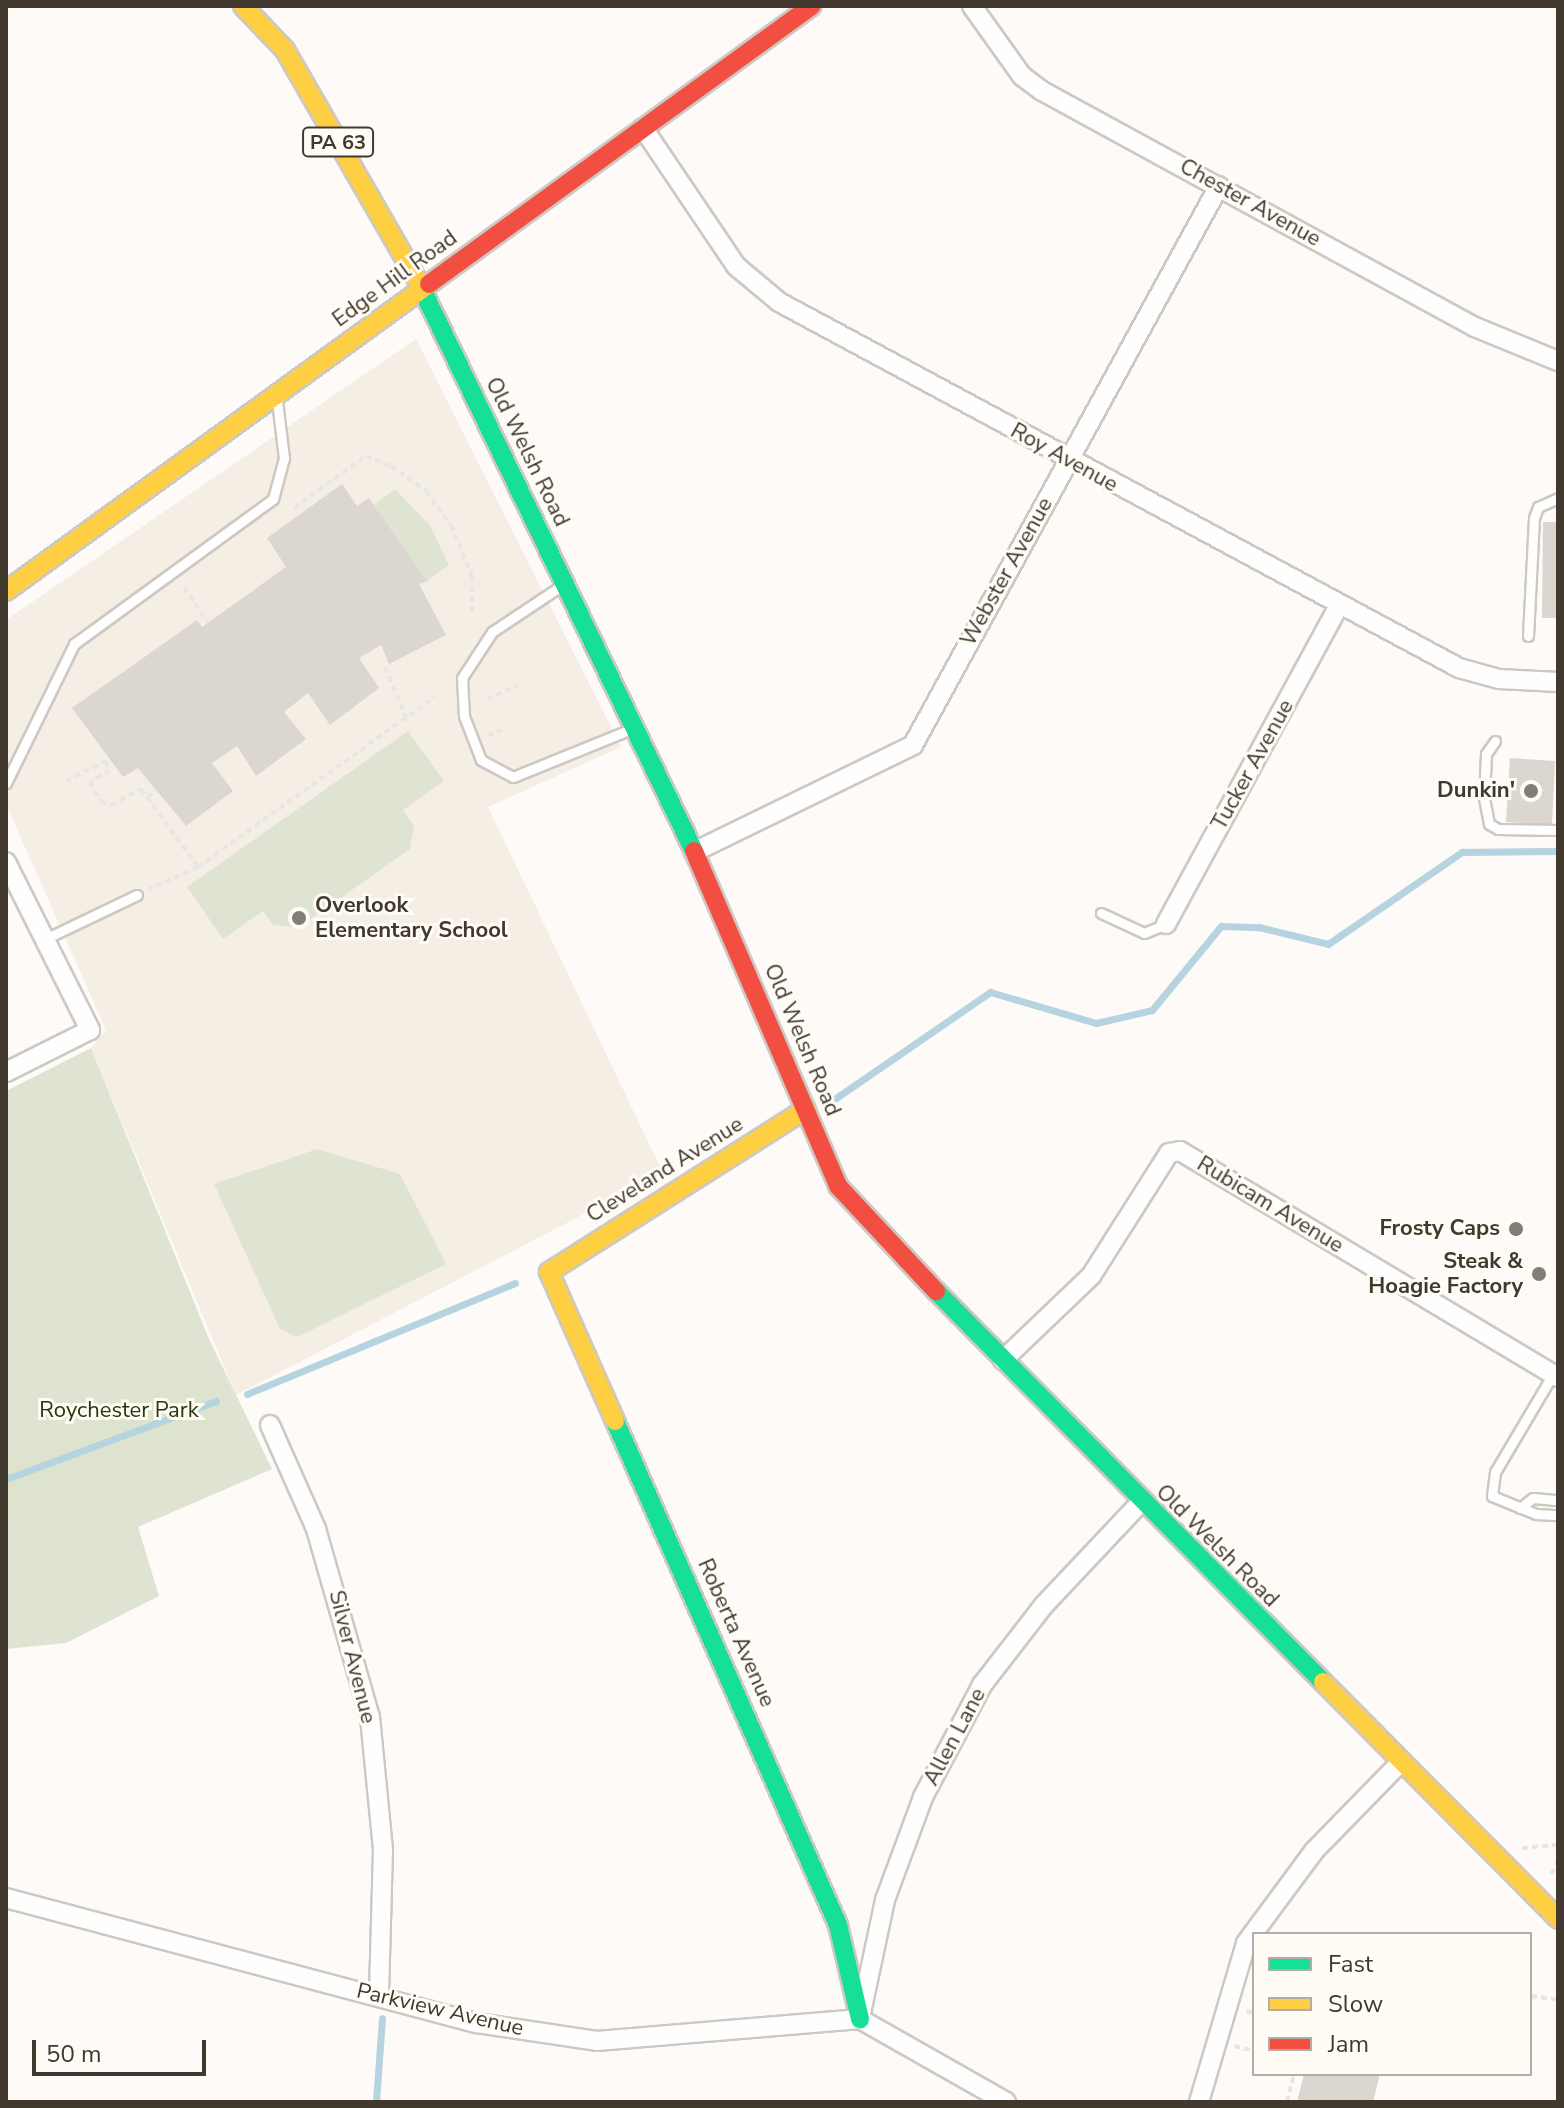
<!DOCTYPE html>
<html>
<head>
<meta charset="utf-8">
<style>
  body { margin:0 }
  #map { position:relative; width:1564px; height:2108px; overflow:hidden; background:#fdfaf7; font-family:"Nunito Sans",sans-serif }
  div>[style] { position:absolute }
  .built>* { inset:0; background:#f5eee5 }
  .green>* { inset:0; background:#dfe4d2 }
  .forest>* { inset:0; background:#dde3cd }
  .stream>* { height:7px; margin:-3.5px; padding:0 3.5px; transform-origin:3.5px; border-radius:3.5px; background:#b6d3e0 }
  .building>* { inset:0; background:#dbd6d0 }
  .path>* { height:4px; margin-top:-2px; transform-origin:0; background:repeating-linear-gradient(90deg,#e7e6e5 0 6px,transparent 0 10px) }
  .roads { filter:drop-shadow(2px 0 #cdc8c2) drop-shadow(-2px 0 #cdc8c2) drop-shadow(0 2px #cdc8c2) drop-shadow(0 -2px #cdc8c2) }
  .lane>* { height:9px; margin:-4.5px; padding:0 4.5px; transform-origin:4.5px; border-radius:4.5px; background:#fffefe }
  .street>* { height:18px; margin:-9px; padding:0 9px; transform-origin:9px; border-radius:9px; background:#fffefe }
  .fast>* { height:18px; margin:-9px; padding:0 9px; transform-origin:9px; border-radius:9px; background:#16e098 }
  .slow>* { height:18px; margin:-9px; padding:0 9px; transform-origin:9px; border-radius:9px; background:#ffcf43 }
  .jam>* { height:18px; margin:-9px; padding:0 9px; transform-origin:9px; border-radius:9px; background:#f24e42 }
  .dots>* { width:22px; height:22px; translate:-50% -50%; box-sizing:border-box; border:4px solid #fffbf5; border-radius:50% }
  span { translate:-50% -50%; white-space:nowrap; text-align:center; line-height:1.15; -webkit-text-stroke:6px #fffbf5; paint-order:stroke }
  .shield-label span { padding:2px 6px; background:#fffbf5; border:2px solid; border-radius:6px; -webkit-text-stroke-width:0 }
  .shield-label { font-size:20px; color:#41392e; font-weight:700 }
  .street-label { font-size:22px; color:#41392e }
  .poi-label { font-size:22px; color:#41392e; font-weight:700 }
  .right { translate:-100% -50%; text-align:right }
  .left { translate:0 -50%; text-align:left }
  .park-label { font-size:22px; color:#2a370c }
  .frame { position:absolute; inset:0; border:8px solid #41392e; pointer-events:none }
  .legend { position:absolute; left:1252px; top:1932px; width:280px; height:144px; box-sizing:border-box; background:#fffbf5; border:2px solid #b3ada5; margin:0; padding:10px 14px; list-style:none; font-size:24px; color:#41392e }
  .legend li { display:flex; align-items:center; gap:16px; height:40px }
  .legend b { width:40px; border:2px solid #b3ada5 }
  .scale { position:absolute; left:32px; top:2040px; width:174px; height:36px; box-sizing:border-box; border:4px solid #41392e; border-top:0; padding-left:10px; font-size:24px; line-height:28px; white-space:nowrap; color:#41392e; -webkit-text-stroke:6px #fffbf5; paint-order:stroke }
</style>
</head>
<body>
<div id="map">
  <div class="built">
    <div style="clip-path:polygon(416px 339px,621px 747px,488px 807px,663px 1173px,236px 1395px,91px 1048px,106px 1030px,6px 804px,6px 620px)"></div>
  </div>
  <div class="green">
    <div style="clip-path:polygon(395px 489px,429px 524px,449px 565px,427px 581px,374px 505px)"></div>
    <div style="clip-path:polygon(408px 731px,444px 781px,403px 810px,414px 826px,410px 849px,298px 928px,273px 925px,263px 911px,223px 939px,187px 887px)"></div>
    <div style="clip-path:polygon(91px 1048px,209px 1339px,272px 1469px,138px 1527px,159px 1596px,66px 1643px,6px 1649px,6px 1091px)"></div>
    <div style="clip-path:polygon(317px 1149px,400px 1174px,446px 1264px,297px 1337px,280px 1329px,214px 1184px)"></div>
  </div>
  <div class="forest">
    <div style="clip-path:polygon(204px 1373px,236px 1430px,6px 1512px,6px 1454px)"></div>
  </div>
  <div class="stream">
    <div style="left:833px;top:1100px;width:191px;rotate:-34.5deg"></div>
    <div style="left:990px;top:992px;width:110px;rotate:16.3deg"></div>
    <div style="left:1096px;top:1023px;width:57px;rotate:-13.1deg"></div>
    <div style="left:1152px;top:1010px;width:109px;rotate:-50.6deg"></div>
    <div style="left:1221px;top:926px;width:38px;rotate:2deg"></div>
    <div style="left:1259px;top:927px;width:71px;rotate:13.8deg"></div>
    <div style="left:1328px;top:944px;width:163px;rotate:-34.5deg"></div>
    <div style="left:1462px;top:852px;width:96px;rotate:-0.6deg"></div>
    <div style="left:247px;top:1394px;width:290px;rotate:-22.5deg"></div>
    <div style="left:6px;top:1479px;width:224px;rotate:-20.4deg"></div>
    <div style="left:376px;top:2102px;width:84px;rotate:-85.9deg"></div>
  </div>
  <div class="building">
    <div style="clip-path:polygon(342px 484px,357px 506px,369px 498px,427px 581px,419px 584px,446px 635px,389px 664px,381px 645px,359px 658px,379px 688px,330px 725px,308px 693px,284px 712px,306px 739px,256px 776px,237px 746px,212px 763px,233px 791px,186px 826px,138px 768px,123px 777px,72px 708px,197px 620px,202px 627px,286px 567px,267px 538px)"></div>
    <div style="clip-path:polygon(1543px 522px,1558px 522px,1558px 618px,1542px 618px)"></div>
    <div style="clip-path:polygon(1510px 758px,1555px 761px,1552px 825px,1506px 822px)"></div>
    <div style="clip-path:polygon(1304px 2074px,1380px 2074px,1373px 2102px,1297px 2102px)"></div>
  </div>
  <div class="path">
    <div style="left:294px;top:508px;width:89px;rotate:-35.8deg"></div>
    <div style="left:366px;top:456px;width:27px;rotate:22deg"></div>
    <div style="left:391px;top:466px;width:43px;rotate:35.5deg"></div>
    <div style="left:426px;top:491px;width:42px;rotate:53.7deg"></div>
    <div style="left:451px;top:525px;width:55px;rotate:67.6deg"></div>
    <div style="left:472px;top:576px;width:40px;rotate:90deg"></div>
    <div style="left:184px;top:587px;width:43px;rotate:56.3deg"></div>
    <div style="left:385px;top:667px;width:55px;rotate:67.6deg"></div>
    <div style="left:487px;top:699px;width:34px;rotate:-24deg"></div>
    <div style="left:488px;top:736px;width:14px;rotate:-25deg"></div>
    <div style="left:66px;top:781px;width:44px;rotate:-27.1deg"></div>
    <div style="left:105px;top:761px;width:10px;rotate:61deg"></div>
    <div style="left:110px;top:770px;width:23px;rotate:149deg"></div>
    <div style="left:90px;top:782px;width:22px;rotate:60deg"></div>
    <div style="left:101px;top:801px;width:11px;rotate:22deg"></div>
    <div style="left:111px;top:805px;width:34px;rotate:-28deg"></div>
    <div style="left:141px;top:789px;width:97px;rotate:53.8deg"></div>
    <div style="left:198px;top:867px;width:54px;rotate:155.8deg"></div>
    <div style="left:147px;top:797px;width:12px;rotate:-35deg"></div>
    <div style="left:198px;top:867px;width:292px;rotate:-35.7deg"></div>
    <div style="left:1522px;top:1848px;width:36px;rotate:-5deg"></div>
    <div style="left:1551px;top:1874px;width:14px;rotate:-60deg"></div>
    <div style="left:1530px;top:2002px;width:6px;rotate:-81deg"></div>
    <div style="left:1531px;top:1996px;width:27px;rotate:8deg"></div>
    <div style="left:1246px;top:2011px;width:8px;rotate:14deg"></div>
    <div style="left:1234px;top:2046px;width:21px;rotate:14deg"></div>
    <div style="left:1287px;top:2102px;width:29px;rotate:-76deg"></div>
  </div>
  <div class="roads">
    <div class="lane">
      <div style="left:561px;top:586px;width:83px;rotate:146.3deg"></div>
      <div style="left:492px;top:632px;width:55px;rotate:123.1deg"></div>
      <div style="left:462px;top:678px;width:38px;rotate:87deg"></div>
      <div style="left:464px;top:716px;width:47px;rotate:68.9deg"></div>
      <div style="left:481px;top:760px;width:36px;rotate:28deg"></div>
      <div style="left:513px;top:777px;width:125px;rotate:-22.1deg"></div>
      <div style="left:1528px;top:636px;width:118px;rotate:-87.1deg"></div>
      <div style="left:1534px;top:518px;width:12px;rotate:-70deg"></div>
      <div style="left:1538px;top:507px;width:22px;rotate:-24deg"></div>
      <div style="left:1495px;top:741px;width:16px;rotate:125deg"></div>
      <div style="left:1486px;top:754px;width:44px;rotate:92.6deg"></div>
      <div style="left:1484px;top:798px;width:26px;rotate:79deg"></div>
      <div style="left:1489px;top:824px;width:10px;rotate:29deg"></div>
      <div style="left:1498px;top:829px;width:60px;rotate:1deg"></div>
      <div style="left:6px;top:783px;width:155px;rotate:-63.9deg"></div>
      <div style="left:74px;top:644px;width:246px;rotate:-36.1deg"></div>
      <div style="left:273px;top:499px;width:42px;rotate:-75deg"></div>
      <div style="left:284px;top:458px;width:57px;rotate:-97deg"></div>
      <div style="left:1101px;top:913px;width:47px;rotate:24.9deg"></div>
      <div style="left:1144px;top:933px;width:24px;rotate:-22deg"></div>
      <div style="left:45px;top:939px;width:102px;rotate:-25.6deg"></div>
      <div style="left:1553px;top:1374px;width:114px;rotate:120.6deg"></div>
      <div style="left:1495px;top:1472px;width:24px;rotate:97deg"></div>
      <div style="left:1492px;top:1496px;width:48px;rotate:22.2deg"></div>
      <div style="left:1536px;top:1514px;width:22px;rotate:3deg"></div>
      <div style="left:1520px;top:1508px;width:16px;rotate:-38deg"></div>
      <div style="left:1533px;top:1498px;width:25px;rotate:5deg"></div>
    </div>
    <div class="street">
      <div style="left:972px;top:6px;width:86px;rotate:54.5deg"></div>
      <div style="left:1022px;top:76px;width:25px;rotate:37deg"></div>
      <div style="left:1042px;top:91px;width:493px;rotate:28.6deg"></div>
      <div style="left:1475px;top:327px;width:90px;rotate:22.3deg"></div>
      <div style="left:643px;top:128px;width:166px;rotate:56deg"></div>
      <div style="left:736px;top:266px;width:56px;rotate:39.9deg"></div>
      <div style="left:779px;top:302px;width:772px;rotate:28.29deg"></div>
      <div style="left:1459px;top:668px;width:41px;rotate:15.4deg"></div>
      <div style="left:1499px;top:679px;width:59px;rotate:2.9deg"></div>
      <div style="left:694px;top:852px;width:244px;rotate:-26deg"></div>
      <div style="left:913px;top:745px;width:637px;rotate:-61.3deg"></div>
      <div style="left:6px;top:862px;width:188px;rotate:63.4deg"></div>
      <div style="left:90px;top:1030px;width:94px;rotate:153.4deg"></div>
      <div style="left:1166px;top:924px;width:362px;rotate:-61.5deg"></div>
      <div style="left:1003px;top:1360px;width:122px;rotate:-43.7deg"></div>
      <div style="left:1091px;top:1276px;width:146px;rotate:-57.6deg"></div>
      <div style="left:1169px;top:1153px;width:11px;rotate:-10deg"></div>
      <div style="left:1180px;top:1151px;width:440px;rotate:30.9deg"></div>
      <div style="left:270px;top:1425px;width:114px;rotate:66.1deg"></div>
      <div style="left:316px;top:1529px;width:196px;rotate:74deg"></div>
      <div style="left:370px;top:1717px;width:134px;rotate:84.4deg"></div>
      <div style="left:383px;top:1850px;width:147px;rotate:91.6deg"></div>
      <div style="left:6px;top:1898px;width:487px;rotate:14.9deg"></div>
      <div style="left:477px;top:2023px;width:121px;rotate:8.5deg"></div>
      <div style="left:597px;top:2041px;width:264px;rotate:-4.8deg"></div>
      <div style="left:860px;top:2019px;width:168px;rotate:29.6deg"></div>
      <div style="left:861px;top:2013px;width:116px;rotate:-78deg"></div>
      <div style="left:885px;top:1900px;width:110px;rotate:-69.7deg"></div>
      <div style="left:923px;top:1797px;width:127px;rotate:-62.2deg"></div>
      <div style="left:982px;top:1685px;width:101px;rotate:-52.2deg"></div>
      <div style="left:1044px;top:1605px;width:140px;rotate:-46.7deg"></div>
      <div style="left:1199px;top:2102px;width:166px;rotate:-73.5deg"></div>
      <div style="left:1246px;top:1943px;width:114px;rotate:-53.5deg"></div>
      <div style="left:1314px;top:1851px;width:123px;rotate:-45.7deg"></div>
    </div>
    <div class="fast">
      <div style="left:420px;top:285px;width:629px;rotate:64.17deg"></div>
      <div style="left:936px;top:1291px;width:550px;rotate:45.29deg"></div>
      <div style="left:615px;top:1421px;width:551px;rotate:66.13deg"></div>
      <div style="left:838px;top:1925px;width:97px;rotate:76.8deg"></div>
    </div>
    <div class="slow">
      <div style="left:243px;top:6px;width:61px;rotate:46.3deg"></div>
      <div style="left:285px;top:50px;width:271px;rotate:60.1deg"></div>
      <div style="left:6px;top:591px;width:523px;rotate:-35.97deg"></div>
      <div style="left:615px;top:1421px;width:163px;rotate:-113.9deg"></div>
      <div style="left:549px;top:1272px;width:304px;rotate:-32.4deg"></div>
      <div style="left:1323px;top:1682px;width:334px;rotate:45.2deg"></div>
    </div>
    <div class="jam">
      <div style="left:429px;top:284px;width:473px;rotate:-36deg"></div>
      <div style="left:694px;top:851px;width:365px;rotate:66.7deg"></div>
      <div style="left:838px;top:1186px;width:144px;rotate:47deg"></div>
    </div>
  </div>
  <div class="dots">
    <div style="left:1531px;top:791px;background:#837d74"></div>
    <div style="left:299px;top:918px;background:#837d74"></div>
    <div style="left:1516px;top:1229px;background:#837d74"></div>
    <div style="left:1539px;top:1274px;background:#837d74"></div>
  </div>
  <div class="shield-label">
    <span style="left:338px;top:142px">PA 63</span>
  </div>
  <div class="street-label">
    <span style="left:1250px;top:203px;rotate:29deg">Chester Avenue</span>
    <span style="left:395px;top:279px;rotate:-36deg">Edge Hill Road</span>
    <span style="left:527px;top:452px;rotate:64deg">Old Welsh Road</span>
    <span style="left:1064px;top:458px;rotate:29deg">Roy Avenue</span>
    <span style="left:1007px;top:572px;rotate:-61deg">Webster Avenue</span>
    <span style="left:1253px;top:765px;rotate:-61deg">Tucker Avenue</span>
    <span style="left:802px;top:1040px;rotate:67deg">Old Welsh Road</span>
    <span style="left:665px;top:1170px;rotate:-32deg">Cleveland Avenue</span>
    <span style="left:1270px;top:1205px;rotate:31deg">Rubicam Avenue</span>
    <span style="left:1217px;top:1546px;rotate:45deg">Old Welsh Road</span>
    <span style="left:736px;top:1633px;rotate:66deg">Roberta Avenue</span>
    <span style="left:352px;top:1657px;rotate:76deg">Silver Avenue</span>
    <span style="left:955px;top:1737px;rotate:-62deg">Allen Lane</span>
    <span style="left:440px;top:2010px;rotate:13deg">Parkview Avenue</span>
  </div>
  <div class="poi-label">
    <span class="right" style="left:1515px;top:791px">Dunkin'</span>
    <span class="left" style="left:315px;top:918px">Overlook<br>Elementary School</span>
    <span class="right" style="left:1500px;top:1229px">Frosty Caps</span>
    <span class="right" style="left:1523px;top:1274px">Steak &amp;<br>Hoagie Factory</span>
  </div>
  <div class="park-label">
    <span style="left:119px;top:1411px">Roychester Park</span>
  </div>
  <div class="frame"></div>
  <ul class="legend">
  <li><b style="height:10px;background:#16e098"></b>Fast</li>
  <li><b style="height:10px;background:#ffcf43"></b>Slow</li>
  <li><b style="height:10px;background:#f24e42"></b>Jam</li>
  </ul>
  <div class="scale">50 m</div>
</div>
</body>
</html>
